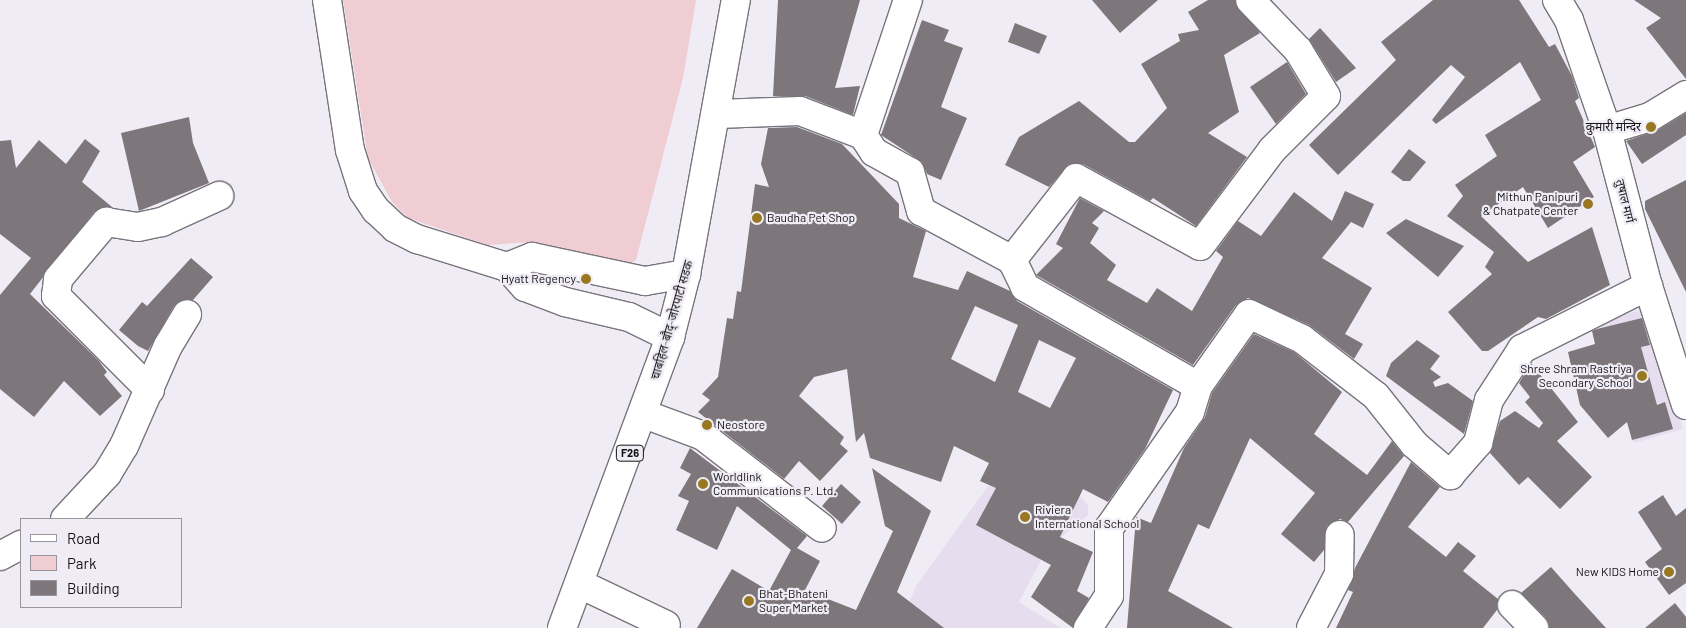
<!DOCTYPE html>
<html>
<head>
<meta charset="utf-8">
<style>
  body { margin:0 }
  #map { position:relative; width:1686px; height:628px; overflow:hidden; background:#f0ecf5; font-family:Barlow,"Noto Sans Devanagari",sans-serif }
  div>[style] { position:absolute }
  .built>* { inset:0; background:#e6deee }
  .green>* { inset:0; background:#f0ccd3 }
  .building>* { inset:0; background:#7d767b }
  .roads { filter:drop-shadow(1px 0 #78747c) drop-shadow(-1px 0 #78747c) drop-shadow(0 1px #78747c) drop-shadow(0 -1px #78747c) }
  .minor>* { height:28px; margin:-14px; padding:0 14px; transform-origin:14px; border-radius:14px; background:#fff }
  .major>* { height:28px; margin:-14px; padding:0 14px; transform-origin:14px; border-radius:14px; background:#fff }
  .dots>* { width:14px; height:14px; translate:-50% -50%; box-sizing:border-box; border:2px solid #f0ecf5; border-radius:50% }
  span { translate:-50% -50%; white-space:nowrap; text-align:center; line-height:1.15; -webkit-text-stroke:4.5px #f0ecf5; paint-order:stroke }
  .shield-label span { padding:1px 4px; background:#f0ecf5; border:1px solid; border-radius:4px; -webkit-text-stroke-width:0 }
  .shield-label { font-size:11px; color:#141316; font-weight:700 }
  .poi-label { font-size:12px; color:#141316 }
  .right { translate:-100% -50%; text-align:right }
  .left { translate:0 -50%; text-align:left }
  .street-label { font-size:12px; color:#141316 }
  .legend { position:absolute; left:20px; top:518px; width:162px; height:90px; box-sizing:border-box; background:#f0ecf5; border:1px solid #98959c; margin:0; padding:6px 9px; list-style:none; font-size:15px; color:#141316 }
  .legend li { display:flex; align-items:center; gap:10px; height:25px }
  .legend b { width:25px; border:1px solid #98959c }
</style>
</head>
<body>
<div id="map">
  <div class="built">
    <div style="clip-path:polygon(1649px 307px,1683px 429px,1634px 443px,1600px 322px)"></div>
    <div style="clip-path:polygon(1012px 453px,1064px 478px,1088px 505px,1088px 515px,1047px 549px,1019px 602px,1061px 628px,898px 628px,916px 586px)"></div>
  </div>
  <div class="green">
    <div style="clip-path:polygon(343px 0,696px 0,683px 78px,636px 260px,628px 266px,531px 242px,488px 245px,408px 218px,392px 202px,368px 158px)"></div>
  </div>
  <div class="building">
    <div style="clip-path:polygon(778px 0,860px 0,835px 88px,860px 86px,853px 115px,805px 96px,773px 96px)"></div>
    <div style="clip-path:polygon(1092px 0,1158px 0,1120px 33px)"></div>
    <div style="clip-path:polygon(1208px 0,1235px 0,1260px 33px,1224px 55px,1239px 112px,1208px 133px,1247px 157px,1196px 226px,1153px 198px,1150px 201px,1083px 164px,1069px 164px,1049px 187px,1005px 165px,1019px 137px,1079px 101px,1129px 142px,1135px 142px,1167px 108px,1141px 64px,1180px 41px,1178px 34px,1199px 30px,1188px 12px)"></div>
    <div style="clip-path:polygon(1433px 0,1519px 0,1549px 47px,1555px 44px,1572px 76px,1579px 98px,1575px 101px,1595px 147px,1573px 162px,1594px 197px,1548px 228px,1523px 187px,1481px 216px,1528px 262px,1592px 227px,1610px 285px,1546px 319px,1538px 317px,1488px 351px,1482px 351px,1448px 312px,1492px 274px,1485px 267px,1494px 252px,1447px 216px,1463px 196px,1455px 185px,1497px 156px,1485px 135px,1541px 100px,1520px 62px,1436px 124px,1432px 120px,1465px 77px,1451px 65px,1338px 175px,1309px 145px,1396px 60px,1381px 42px)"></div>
    <div style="clip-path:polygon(1634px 0,1686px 0,1686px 79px,1646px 28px,1661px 18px)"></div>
    <div style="clip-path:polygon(922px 20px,949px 30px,944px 41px,963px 48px,941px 107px,967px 118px,941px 180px,927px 174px,922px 162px,881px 135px)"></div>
    <div style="clip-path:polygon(1015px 23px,1047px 36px,1039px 54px,1008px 42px)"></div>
    <div style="clip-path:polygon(1320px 28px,1356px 68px,1336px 82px,1309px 39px)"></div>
    <div style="clip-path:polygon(1287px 62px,1306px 94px,1276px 124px,1250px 87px)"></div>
    <div style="clip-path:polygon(1686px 113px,1686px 135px,1642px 164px,1626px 141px,1658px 130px)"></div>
    <div style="clip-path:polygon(189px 117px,193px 143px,209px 183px,139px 211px,121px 133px)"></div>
    <div style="clip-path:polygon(evenodd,797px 127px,842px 144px,899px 204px,899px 218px,926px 231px,913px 277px,958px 290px,967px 271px,1010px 291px,1017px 301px,1173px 390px,1145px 449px,1108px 502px,1083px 489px,1060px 537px,1093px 552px,1077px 591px,1089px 598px,1073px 628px,1031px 597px,1051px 565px,976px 525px,996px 488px,980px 481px,989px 463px,954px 446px,941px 482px,870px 458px,864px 433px,856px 442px,847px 369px,814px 377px,799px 396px,844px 437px,840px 444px,848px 451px,820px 481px,799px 461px,784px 479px,698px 412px,710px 400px,702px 394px,718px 377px,727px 318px,733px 319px,737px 291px,741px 292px,755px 184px,769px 187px,761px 164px,768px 128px,797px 127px,975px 306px,1018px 325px,995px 382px,951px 359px,975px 306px,797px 127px,1039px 340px,1076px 358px,1050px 408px,1018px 392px,1039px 340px)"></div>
    <div style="clip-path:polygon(85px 139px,100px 151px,82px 182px,112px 207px,94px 212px,30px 294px,99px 361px,107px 372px,104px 375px,122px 396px,100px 416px,64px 381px,34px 417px,0 389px,0 295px,31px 258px,0 234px,0 141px,11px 140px,16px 168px,39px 140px,66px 164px)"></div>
    <div style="clip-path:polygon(1409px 149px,1426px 162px,1410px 181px,1403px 181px,1391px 172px)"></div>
    <div style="clip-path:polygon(1686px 180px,1686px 292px,1645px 209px,1645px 201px)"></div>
    <div style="clip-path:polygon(1345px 191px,1374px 204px,1363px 228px,1351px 222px,1322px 258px,1372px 288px,1345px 334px,1363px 344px,1354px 359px,1309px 325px,1248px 298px,1236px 305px,1193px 365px,1036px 275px,1063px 248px,1056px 244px,1080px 198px,1104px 211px,1092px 223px,1099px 228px,1090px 243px,1116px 265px,1107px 280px,1147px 303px,1157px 288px,1192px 311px,1223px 257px,1216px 251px,1238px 221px,1261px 236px,1294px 192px,1332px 221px)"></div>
    <div style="clip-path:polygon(1406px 219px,1464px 246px,1438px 277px,1386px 233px)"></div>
    <div style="clip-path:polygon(191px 258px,213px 277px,193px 300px,174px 306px,148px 351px,138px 346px,119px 330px,142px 302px,147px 306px)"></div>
    <div style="clip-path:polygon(1642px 318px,1650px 345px,1641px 347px,1657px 405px,1665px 402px,1673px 429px,1632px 440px,1627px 422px,1608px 438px,1580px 405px,1568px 352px,1595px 344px,1592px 331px,1597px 329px)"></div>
    <div style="clip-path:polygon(1254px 334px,1294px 352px,1342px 392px,1314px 434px,1367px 475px,1392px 441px,1404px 456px,1348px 522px,1340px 519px,1327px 526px,1324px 550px,1314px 562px,1281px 534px,1315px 493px,1250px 438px,1209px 529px,1198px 524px,1168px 591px,1233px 628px,1127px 628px,1136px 517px,1151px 523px,1184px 448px,1205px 417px,1212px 393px)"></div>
    <div style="clip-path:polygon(1417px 340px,1440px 356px,1430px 369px,1441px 377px,1433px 382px,1435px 387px,1448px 383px,1473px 401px,1464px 434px,1386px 376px,1391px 363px)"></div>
    <div style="clip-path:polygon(1531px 363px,1578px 422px,1557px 441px,1592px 477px,1560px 509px,1528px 477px,1519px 485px,1490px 453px,1500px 421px,1515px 411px,1539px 428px,1543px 423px,1525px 402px,1530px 397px,1519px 383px)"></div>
    <div style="clip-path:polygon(690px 448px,807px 536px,797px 548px,820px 561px,805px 590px,856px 610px,893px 531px,885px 526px,872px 468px,931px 511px,897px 592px,944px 628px,697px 628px,732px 569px,769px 591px,791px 550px,737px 506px,717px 550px,676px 530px,689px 501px,678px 496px,691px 474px,680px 468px)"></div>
    <div style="clip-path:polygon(1411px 462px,1440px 487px,1408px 527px,1446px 557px,1458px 542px,1476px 556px,1463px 571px,1498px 599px,1497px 610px,1483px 628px,1336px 628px,1353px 592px,1348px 590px,1355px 568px)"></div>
    <div style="clip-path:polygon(841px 484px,861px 502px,842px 524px,822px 506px)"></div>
    <div style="clip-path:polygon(1663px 495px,1676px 516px,1686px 508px,1686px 583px,1669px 595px,1645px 562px,1662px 549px,1638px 512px)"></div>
    <div style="clip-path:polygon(1551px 567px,1574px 593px,1606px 628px,1549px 628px,1545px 617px,1521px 593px)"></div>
    <div style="clip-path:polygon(1675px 603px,1686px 617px,1686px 628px,1645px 628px)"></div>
  </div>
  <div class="roads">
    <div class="minor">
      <div style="left:327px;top:0;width:152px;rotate:81.3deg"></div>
      <div style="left:350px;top:150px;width:43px;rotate:72.4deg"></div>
      <div style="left:363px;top:191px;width:23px;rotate:56deg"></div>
      <div style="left:376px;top:210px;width:26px;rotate:43deg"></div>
      <div style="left:395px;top:228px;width:25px;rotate:27deg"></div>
      <div style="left:417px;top:239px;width:94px;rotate:17.3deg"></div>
      <div style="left:507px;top:267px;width:27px;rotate:48deg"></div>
      <div style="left:525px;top:287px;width:43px;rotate:20.6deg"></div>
      <div style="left:565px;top:302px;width:66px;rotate:13.2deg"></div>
      <div style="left:629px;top:317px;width:46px;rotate:26deg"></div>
      <div style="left:1557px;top:0;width:23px;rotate:59deg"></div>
      <div style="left:1569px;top:20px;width:116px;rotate:70.9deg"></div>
      <div style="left:1607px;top:130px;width:161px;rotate:75.3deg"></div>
      <div style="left:1648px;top:286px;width:125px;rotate:72.3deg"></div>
      <div style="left:717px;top:114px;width:83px;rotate:-2.1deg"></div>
      <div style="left:800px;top:111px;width:67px;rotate:20.9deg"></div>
      <div style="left:863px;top:135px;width:20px;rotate:57deg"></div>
      <div style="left:874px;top:152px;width:41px;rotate:29.1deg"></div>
      <div style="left:910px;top:172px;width:41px;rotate:74.2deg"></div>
      <div style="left:921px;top:211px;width:103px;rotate:28.3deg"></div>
      <div style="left:1012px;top:260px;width:30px;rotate:64deg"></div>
      <div style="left:1025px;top:287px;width:199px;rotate:29.8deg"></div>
      <div style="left:1607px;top:130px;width:45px;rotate:-16.8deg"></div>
      <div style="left:1650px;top:117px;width:42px;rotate:-31.4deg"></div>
      <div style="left:863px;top:135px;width:142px;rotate:-71.6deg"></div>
      <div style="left:1012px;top:260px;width:104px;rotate:-52deg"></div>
      <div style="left:1076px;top:178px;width:141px;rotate:28.7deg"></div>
      <div style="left:1200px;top:246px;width:120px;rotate:-53.1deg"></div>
      <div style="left:1272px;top:150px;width:76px;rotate:-45deg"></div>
      <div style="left:1326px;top:96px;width:54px;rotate:-121.3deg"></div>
      <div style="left:1298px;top:50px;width:69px;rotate:-133.8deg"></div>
      <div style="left:507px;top:267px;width:27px;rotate:-22deg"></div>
      <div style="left:532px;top:257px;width:116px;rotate:12deg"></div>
      <div style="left:645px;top:281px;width:42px;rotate:-9.7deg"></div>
      <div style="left:150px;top:390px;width:133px;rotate:-135deg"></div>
      <div style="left:56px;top:296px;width:17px;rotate:-83deg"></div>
      <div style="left:58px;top:279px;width:75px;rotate:-49.9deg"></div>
      <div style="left:106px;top:222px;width:32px;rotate:9deg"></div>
      <div style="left:138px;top:227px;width:25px;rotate:-12deg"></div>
      <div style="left:162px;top:222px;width:63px;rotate:-24.5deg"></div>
      <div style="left:644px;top:414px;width:63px;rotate:20.4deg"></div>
      <div style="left:703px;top:436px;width:150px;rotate:37.7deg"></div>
      <div style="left:65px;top:519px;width:62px;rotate:-47deg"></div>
      <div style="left:107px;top:474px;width:33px;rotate:-59deg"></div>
      <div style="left:124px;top:446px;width:109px;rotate:-66.3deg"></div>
      <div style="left:168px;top:346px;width:37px;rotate:-59deg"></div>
      <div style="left:0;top:556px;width:24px;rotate:-28deg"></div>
      <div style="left:580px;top:584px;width:95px;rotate:25.5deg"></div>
      <div style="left:1512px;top:605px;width:32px;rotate:46deg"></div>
      <div style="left:1088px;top:628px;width:38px;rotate:-57deg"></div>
      <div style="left:1109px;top:596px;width:68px;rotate:-90deg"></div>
      <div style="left:1109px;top:528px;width:141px;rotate:-55.1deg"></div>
      <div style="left:1190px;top:412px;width:27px;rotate:-73deg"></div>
      <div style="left:1198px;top:386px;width:88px;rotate:-54.7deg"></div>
      <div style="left:1249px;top:314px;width:59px;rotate:25.3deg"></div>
      <div style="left:1302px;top:339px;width:93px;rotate:37.6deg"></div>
      <div style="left:1376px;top:396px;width:61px;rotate:51.6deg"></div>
      <div style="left:1414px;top:444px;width:48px;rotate:40.7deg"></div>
      <div style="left:1450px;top:475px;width:43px;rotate:-48.8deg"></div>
      <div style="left:1478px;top:443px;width:44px;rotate:-75.7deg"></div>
      <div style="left:1489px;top:400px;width:61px;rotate:-57.1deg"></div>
      <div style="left:1522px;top:349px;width:141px;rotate:-26.6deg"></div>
      <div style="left:1311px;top:628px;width:61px;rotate:-62.6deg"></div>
      <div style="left:1339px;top:574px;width:39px;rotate:-89deg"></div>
    </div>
    <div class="major">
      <div style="left:562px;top:628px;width:310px;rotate:-69.6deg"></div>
      <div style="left:670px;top:337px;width:65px;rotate:-75.7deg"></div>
      <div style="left:686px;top:274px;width:279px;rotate:-79.7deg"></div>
    </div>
  </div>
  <div class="dots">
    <div style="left:1651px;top:127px;background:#987821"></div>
    <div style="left:1588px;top:204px;background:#987821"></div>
    <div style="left:757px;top:218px;background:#987821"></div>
    <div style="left:586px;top:279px;background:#987821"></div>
    <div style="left:1642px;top:376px;background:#987821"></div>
    <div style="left:707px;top:425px;background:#987821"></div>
    <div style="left:703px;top:484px;background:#987821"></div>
    <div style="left:1025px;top:517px;background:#987821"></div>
    <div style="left:1669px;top:572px;background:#987821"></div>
    <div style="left:749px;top:601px;background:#987821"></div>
  </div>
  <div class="shield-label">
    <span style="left:630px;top:453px">F26</span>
  </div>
  <div class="poi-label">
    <span class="right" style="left:1641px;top:127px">कुमारी मन्दिर</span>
    <span class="right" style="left:1578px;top:204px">Mithun Panipuri<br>&amp; Chatpate Center</span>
    <span class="left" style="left:767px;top:218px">Baudha Pet Shop</span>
    <span class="right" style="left:576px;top:279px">Hyatt Regency</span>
    <span class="right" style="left:1632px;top:376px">Shree Shram Rastriya<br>Secondary School</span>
    <span class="left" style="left:717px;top:425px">Neostore</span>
    <span class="left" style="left:713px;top:484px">Worldlink<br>Communications P. Ltd.</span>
    <span class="left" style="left:1035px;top:517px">Riviera<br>International School</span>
    <span class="right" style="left:1659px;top:572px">New KIDS Home</span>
    <span class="left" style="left:759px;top:601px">Bhat-Bhateni<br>Super Market</span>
  </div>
  <div class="street-label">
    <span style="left:1625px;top:201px;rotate:76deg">तुषाल मार्ग</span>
    <span style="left:672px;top:320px;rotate:-74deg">चाबहिल-बौद्-जोरपाटी सडक</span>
  </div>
  <ul class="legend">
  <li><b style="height:6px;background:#fff"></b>Road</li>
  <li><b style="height:14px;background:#f0ccd3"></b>Park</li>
  <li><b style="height:14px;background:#7d767b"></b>Building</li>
  </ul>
</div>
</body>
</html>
